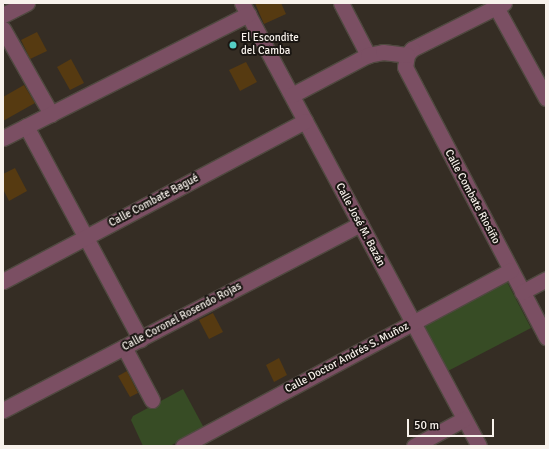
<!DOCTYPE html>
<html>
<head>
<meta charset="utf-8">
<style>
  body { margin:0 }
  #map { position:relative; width:549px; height:449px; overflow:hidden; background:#352d24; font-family:Signika,sans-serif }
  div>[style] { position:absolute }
  .green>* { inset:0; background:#374c25 }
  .building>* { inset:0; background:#563a11 }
  .roads { filter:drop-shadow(1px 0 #504940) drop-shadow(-1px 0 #504940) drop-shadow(0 1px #504940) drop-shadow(0 -1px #504940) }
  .minor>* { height:15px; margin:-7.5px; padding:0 7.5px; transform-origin:7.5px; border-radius:7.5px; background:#7b4f63 }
  .dots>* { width:11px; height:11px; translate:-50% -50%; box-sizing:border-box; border:2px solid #1a1612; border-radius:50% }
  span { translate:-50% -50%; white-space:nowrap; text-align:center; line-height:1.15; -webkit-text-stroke:4px #1a1612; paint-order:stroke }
  .poi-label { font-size:11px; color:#f8f2ec }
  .left { translate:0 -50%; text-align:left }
  .street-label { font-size:11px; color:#f8f2ec }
  .frame { position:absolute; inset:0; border:4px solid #f8f2ec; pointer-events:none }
  .scale { position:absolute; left:407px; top:419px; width:87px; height:18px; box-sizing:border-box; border:2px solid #f8f2ec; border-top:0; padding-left:5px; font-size:12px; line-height:14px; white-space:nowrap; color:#f8f2ec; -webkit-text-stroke:3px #1a1612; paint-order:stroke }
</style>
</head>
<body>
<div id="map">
  <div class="green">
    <div style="clip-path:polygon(505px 278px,531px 328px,446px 372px,420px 323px)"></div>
    <div style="clip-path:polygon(183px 389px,204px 428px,170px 446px,143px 446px,131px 420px,133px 416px)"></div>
  </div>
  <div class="building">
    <div style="clip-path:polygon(255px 3px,281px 3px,286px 14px,264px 24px)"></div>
    <div style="clip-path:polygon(37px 32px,47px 51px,30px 59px,21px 40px)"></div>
    <div style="clip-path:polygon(71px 59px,84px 83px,70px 90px,57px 67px)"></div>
    <div style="clip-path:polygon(246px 62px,257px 82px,240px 91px,229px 70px)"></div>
    <div style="clip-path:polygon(24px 85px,35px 103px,3px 121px,3px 97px)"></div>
    <div style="clip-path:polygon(15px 168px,27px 191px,9px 201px,3px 189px,3px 174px)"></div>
    <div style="clip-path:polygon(213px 313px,223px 332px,209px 339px,199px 320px)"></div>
    <div style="clip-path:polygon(279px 358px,287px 375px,274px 382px,266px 365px)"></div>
    <div style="clip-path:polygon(127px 371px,138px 393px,130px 397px,118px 376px)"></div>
  </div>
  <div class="roads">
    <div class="minor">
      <div style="left:242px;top:3px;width:502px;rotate:61.85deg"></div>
      <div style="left:341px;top:3px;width:59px;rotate:62.6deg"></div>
      <div style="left:504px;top:3px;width:103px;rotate:153.4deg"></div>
      <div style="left:412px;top:49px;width:8px;rotate:130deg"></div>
      <div style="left:407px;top:55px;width:12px;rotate:99deg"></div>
      <div style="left:405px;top:67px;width:305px;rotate:62.4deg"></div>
      <div style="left:496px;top:7px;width:104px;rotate:61.2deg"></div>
      <div style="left:3px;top:15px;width:27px;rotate:-27deg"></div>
      <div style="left:3px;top:29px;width:98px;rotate:60.5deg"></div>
      <div style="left:292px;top:95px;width:86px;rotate:-27.8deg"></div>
      <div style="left:368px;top:55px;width:15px;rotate:-11deg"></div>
      <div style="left:383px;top:52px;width:24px;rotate:7deg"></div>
      <div style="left:26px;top:126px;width:242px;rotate:61.8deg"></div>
      <div style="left:3px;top:138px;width:275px;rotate:-26.8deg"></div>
      <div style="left:3px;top:281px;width:342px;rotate:-27.9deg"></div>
      <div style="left:522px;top:292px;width:27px;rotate:-28deg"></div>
      <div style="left:124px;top:347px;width:60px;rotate:62.2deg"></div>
      <div style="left:3px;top:410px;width:403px;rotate:-27.5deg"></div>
      <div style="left:183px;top:446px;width:372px;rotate:-28.2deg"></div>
      <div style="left:414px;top:446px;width:57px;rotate:-28.4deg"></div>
    </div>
  </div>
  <div class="dots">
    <div style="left:233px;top:45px;background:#55cec5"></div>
  </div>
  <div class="poi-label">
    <span class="left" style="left:241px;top:45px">El Escondite<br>del Camba</span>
  </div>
  <div class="street-label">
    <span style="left:472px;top:197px;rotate:62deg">Calle Combate Riosiño</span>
    <span style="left:154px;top:201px;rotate:-28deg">Calle Combate Bagué</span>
    <span style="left:360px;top:225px;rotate:62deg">Calle José M. Bazán</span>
    <span style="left:182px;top:317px;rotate:-28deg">Calle Coronel Rosendo Rojas</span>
    <span style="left:347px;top:358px;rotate:-28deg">Calle Doctor Andrés S. Muñoz</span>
  </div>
  <div class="frame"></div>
  <div class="scale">50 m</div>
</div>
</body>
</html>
